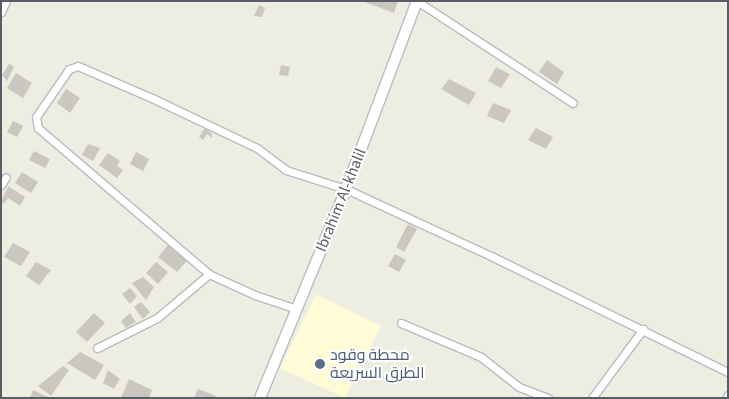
<!DOCTYPE html>
<html>
<head>
<meta charset="utf-8">
<style>
  body { margin:0 }
  #map { position:relative; width:729px; height:399px; overflow:hidden; background:#eeede2; font-family:"Source Sans 3",Cairo,sans-serif }
  div>[style] { position:absolute }
  .commercial>* { inset:0; background:#fffbd6 }
  .building>* { inset:0; background:#c9c7bf }
  .roads { filter:drop-shadow(1px 0 #babbc1) drop-shadow(-1px 0 #babbc1) drop-shadow(0 1px #babbc1) drop-shadow(0 -1px #babbc1) }
  .street>* { height:7px; margin:-3.5px; padding:0 3.5px; transform-origin:3.5px; border-radius:3.5px; background:#fff }
  .secondary>* { height:10px; margin:-5px; padding:0 5px; transform-origin:5px; border-radius:5px; background:#fff }
  .dots>* { width:14px; height:14px; translate:-50% -50%; box-sizing:border-box; border:2px solid #fff; border-radius:50% }
  span { translate:-50% -50%; white-space:nowrap; text-align:center; line-height:1.15; -webkit-text-stroke:4px #fff; paint-order:stroke }
  .street-label { font-size:16px; color:#5a5d63 }
  .service-label { font-size:16px; color:#4e5e75 }
  .left { translate:0 -50%; text-align:left }
  .frame { position:absolute; inset:0; border:2px solid #5a5d63; pointer-events:none }
</style>
</head>
<body>
<div id="map">
  <div class="commercial">
    <div style="clip-path:polygon(316px 294px,381px 326px,345px 398px,280px 368px)"></div>
  </div>
  <div class="building">
    <div style="clip-path:polygon(362px 1px,398px 1px,394px 13px)"></div>
    <div style="clip-path:polygon(259px 5px,265px 8px,262px 17px,254px 16px)"></div>
    <div style="clip-path:polygon(547px 60px,564px 72px,557px 84px,539px 72px)"></div>
    <div style="clip-path:polygon(9px 64px,14px 67px,7px 81px,2px 75px)"></div>
    <div style="clip-path:polygon(281px 65px,290px 67px,288px 76px,279px 75px)"></div>
    <div style="clip-path:polygon(496px 67px,510px 74px,501px 88px,488px 81px)"></div>
    <div style="clip-path:polygon(16px 73px,32px 83px,23px 98px,7px 88px)"></div>
    <div style="clip-path:polygon(449px 79px,476px 93px,469px 105px,441px 89px)"></div>
    <div style="clip-path:polygon(66px 89px,80px 98px,70px 113px,57px 103px)"></div>
    <div style="clip-path:polygon(493px 103px,511px 110px,504px 123px,487px 116px)"></div>
    <div style="clip-path:polygon(13px 121px,23px 126px,17px 137px,7px 132px)"></div>
    <div style="clip-path:polygon(205px 128px,212px 134px,212px 138px,207px 134px,203px 140px,199px 137px)"></div>
    <div style="clip-path:polygon(536px 128px,553px 137px,546px 149px,528px 140px)"></div>
    <div style="clip-path:polygon(88px 144px,100px 148px,93px 161px,82px 155px)"></div>
    <div style="clip-path:polygon(34px 151px,50px 159px,45px 168px,29px 160px)"></div>
    <div style="clip-path:polygon(136px 152px,149px 159px,143px 171px,130px 164px)"></div>
    <div style="clip-path:polygon(108px 153px,120px 161px,117px 166px,123px 170px,117px 178px,99px 165px)"></div>
    <div style="clip-path:polygon(22px 172px,38px 182px,31px 193px,15px 183px)"></div>
    <div style="clip-path:polygon(8px 186px,25px 197px,20px 206px,8px 198px,4px 204px,1px 202px)"></div>
    <div style="clip-path:polygon(408px 224px,417px 229px,404px 252px,396px 247px)"></div>
    <div style="clip-path:polygon(13px 243px,30px 252px,21px 266px,4px 257px)"></div>
    <div style="clip-path:polygon(168px 245px,187px 261px,177px 272px,158px 257px)"></div>
    <div style="clip-path:polygon(395px 254px,406px 260px,399px 272px,388px 266px)"></div>
    <div style="clip-path:polygon(36px 262px,51px 270px,39px 285px,26px 276px)"></div>
    <div style="clip-path:polygon(156px 262px,168px 272px,158px 284px,146px 273px)"></div>
    <div style="clip-path:polygon(143px 277px,154px 287px,146px 300px,132px 283px)"></div>
    <div style="clip-path:polygon(130px 288px,137px 296px,130px 304px,122px 294px)"></div>
    <div style="clip-path:polygon(141px 302px,150px 312px,143px 319px,134px 307px)"></div>
    <div style="clip-path:polygon(94px 313px,105px 323px,87px 342px,76px 332px)"></div>
    <div style="clip-path:polygon(130px 313px,136px 322px,126px 328px,121px 321px)"></div>
    <div style="clip-path:polygon(80px 352px,104px 365px,95px 380px,67px 363px)"></div>
    <div style="clip-path:polygon(63px 366px,69px 370px,51px 396px,38px 386px)"></div>
    <div style="clip-path:polygon(108px 370px,120px 379px,114px 389px,103px 383px)"></div>
    <div style="clip-path:polygon(129px 379px,152px 390px,149px 398px,121px 398px)"></div>
    <div style="clip-path:polygon(198px 389px,216px 396px,216px 398px,194px 398px)"></div>
    <div style="clip-path:polygon(33px 390px,50px 398px,30px 398px)"></div>
  </div>
  <div class="roads">
    <div class="street">
      <div style="left:417px;top:1px;width:186px;rotate:33.2deg"></div>
      <div style="left:1px;top:12px;width:12px;rotate:-66deg"></div>
      <div style="left:1px;top:185px;width:9px;rotate:-58deg"></div>
      <div style="left:297px;top:309px;width:44px;rotate:-161.6deg"></div>
      <div style="left:255px;top:295px;width:51px;rotate:-155.5deg"></div>
      <div style="left:209px;top:274px;width:225px;rotate:-139.5deg"></div>
      <div style="left:38px;top:128px;width:11px;rotate:-100deg"></div>
      <div style="left:36px;top:117px;width:58px;rotate:-55.5deg"></div>
      <div style="left:69px;top:69px;width:9px;rotate:-18deg"></div>
      <div style="left:78px;top:66px;width:81px;rotate:23.4deg"></div>
      <div style="left:152px;top:98px;width:116px;rotate:25.5deg"></div>
      <div style="left:257px;top:148px;width:36px;rotate:37deg"></div>
      <div style="left:286px;top:170px;width:63px;rotate:17.6deg"></div>
      <div style="left:346px;top:189px;width:157px;rotate:24.8deg"></div>
      <div style="left:489px;top:255px;width:266px;rotate:26.1deg"></div>
      <div style="left:401px;top:323px;width:87px;rotate:23deg"></div>
      <div style="left:481px;top:357px;width:48px;rotate:38.3deg"></div>
      <div style="left:519px;top:387px;width:31px;rotate:21deg"></div>
      <div style="left:97px;top:348px;width:67px;rotate:-26.6deg"></div>
      <div style="left:157px;top:318px;width:68px;rotate:-40.2deg"></div>
      <div style="left:592px;top:398px;width:86px;rotate:-53.5deg"></div>
      <div style="left:726px;top:398px;width:4px;rotate:-56deg"></div>
    </div>
    <div class="secondary">
      <div style="left:260px;top:398px;width:226px;rotate:-67.6deg"></div>
      <div style="left:346px;top:189px;width:201px;rotate:-69.3deg"></div>
    </div>
  </div>
  <div class="dots">
    <div style="left:320px;top:364px;background:#5c6f8a"></div>
  </div>
  <div class="street-label">
    <span style="left:341px;top:200px;rotate:-68deg">Ibrahim Al-khalil</span>
  </div>
  <div class="service-label">
    <span class="left" style="left:330px;top:364px">محطة وقود<br>الطرق السريعة</span>
  </div>
  <div class="frame"></div>
</div>
</body>
</html>
